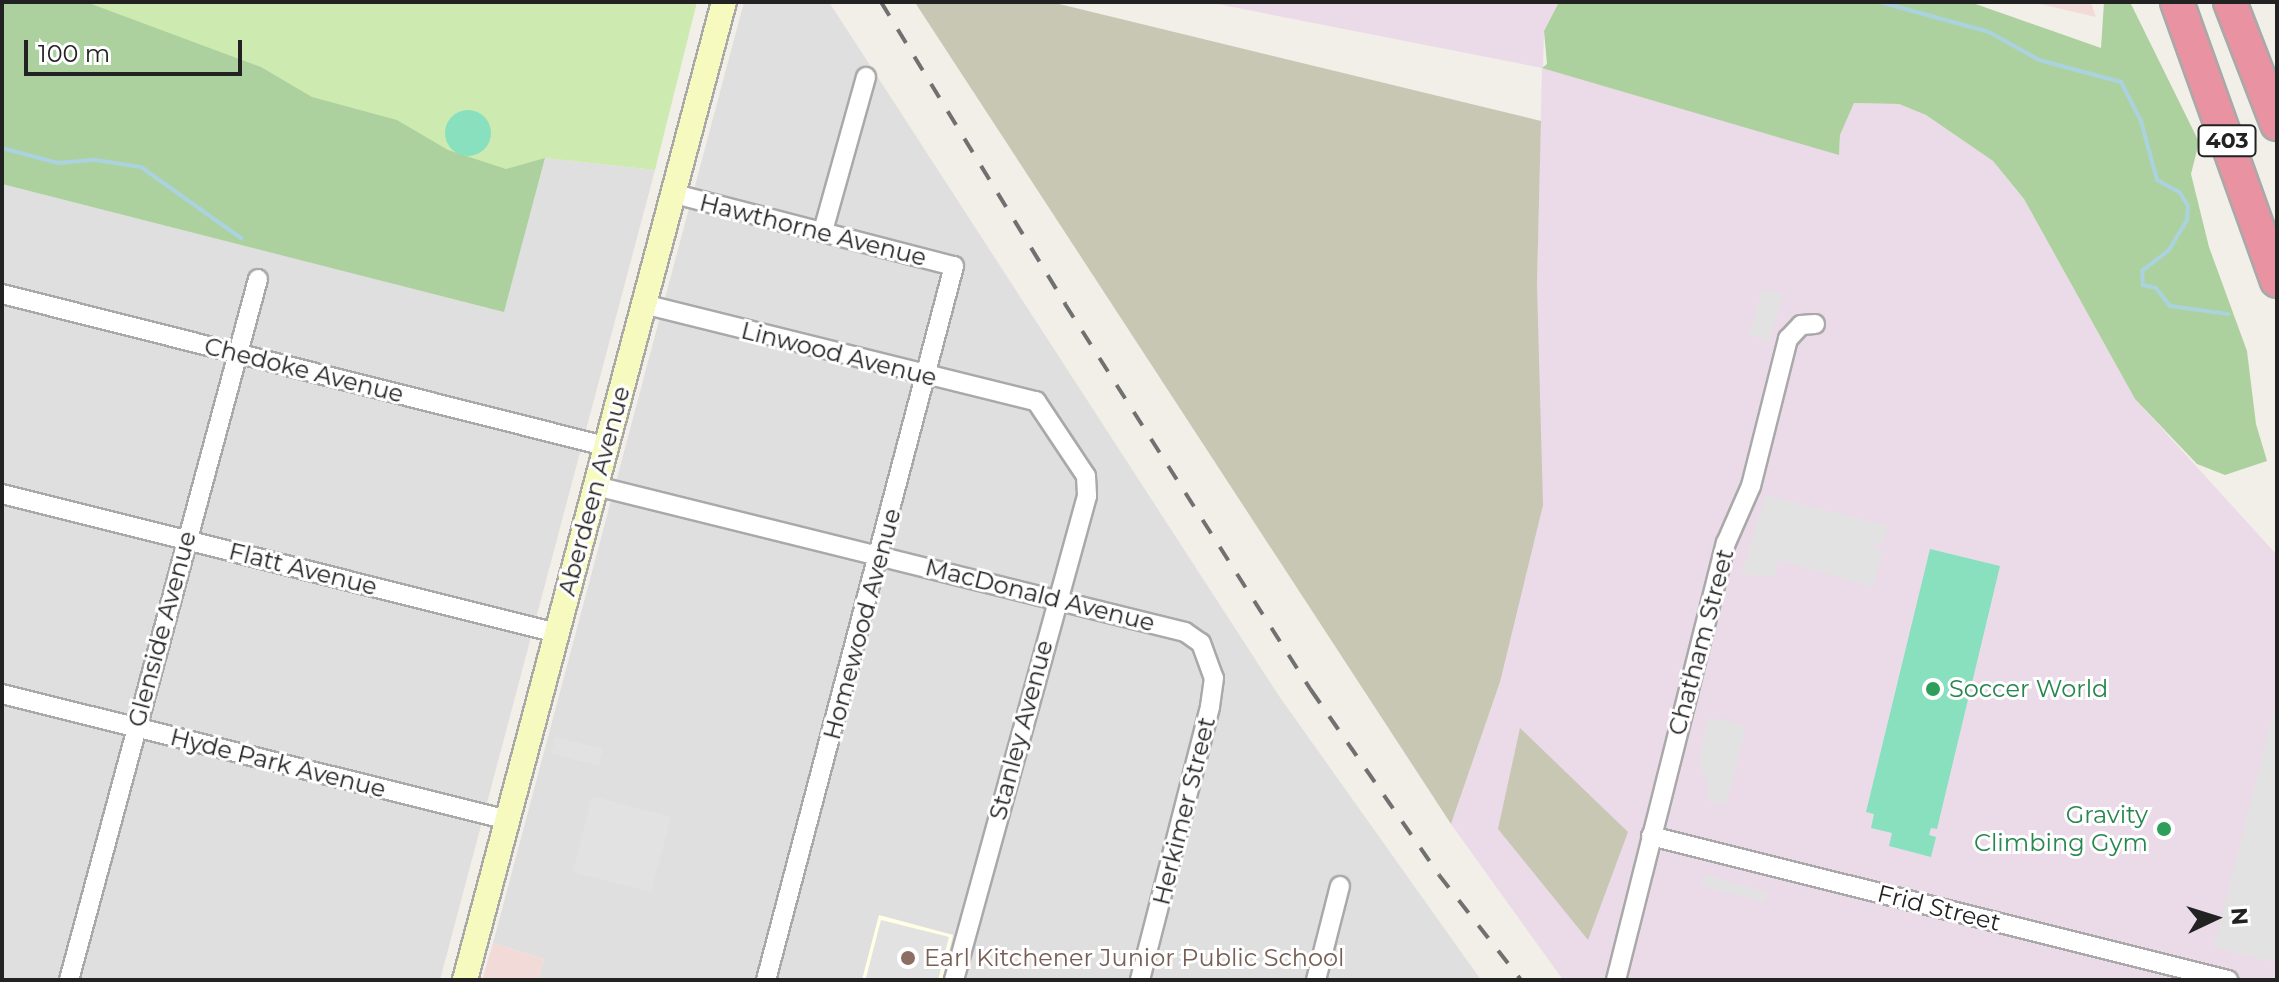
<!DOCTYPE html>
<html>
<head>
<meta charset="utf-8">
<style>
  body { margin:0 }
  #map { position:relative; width:2279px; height:982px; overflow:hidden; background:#f2efe9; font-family:Montserrat,sans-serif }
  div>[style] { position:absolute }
  .residential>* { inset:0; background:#e0dfdf }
  .commercial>* { inset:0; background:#f2dad9 }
  .industrial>* { inset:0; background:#ebdbe8 }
  .education>* { inset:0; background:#ffffe5 }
  .construction>* { inset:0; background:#c7c7b4 }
  .grass>* { inset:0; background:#cdebb0 }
  .forest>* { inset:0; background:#add19e }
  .pitch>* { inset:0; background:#88e0be }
  .round { border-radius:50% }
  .parking>* { inset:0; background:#e2e2e2 }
  .stream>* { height:4px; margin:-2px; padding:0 2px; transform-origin:2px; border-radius:2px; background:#aad3df }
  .roads { filter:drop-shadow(2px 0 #a9a9a9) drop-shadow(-2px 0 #a9a9a9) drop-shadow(0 2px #a9a9a9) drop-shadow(0 -2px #a9a9a9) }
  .minor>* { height:18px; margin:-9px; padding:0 9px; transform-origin:9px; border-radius:9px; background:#fff }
  .secondary>* { height:24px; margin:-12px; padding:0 12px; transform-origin:12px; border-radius:12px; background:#f7fabf }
  .motorway>* { height:32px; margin:-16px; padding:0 16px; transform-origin:16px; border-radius:16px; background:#e892a2 }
  .rail>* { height:4px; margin-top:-2px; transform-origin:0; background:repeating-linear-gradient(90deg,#707070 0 16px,transparent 0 32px) }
  .dots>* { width:22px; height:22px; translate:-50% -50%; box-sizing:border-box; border:4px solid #fff; border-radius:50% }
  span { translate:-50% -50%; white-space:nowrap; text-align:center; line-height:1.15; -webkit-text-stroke:6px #fff; paint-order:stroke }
  .shield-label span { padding:2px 6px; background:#fff; border:2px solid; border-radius:6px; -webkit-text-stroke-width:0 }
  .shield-label { font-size:22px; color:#222; font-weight:700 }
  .street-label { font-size:24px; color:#222 }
  .leisure-label { font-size:24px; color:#27864d }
  .left { translate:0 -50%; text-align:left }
  .right { translate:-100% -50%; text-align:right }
  .education-label { font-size:24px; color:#785e54 }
  .frame { position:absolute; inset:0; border:4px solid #222; pointer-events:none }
  .north { position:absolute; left:2175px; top:878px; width:80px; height:80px; -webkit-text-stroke:6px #fff; paint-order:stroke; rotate:86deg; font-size:22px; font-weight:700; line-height:32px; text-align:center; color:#222 }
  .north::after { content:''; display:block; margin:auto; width:28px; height:36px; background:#222; clip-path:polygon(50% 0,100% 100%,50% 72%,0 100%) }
  .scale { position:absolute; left:24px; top:40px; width:218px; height:36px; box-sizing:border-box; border:4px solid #222; border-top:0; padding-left:10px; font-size:24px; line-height:28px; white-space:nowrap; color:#222; -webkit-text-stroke:6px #fff; paint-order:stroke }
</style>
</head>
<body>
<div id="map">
  <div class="residential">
    <div style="clip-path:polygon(744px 2px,829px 2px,1279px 696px,1481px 980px,942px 980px,953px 935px,879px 916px,862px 980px,538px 980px,544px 959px,493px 943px)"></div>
    <div style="clip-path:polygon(545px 158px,655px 170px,440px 980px,2px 980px,2px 184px,504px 311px)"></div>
  </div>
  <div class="commercial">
    <div style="clip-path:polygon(2031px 2px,2091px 2px,2096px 17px)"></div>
    <div style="clip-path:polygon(493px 943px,544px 959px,538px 980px,482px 980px)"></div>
  </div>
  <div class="industrial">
    <div style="clip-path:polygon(1207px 2px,1559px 2px,1544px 31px,1543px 68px,1839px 154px,1840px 135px,1854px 103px,1899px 104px,1926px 115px,1993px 161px,2024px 199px,2135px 399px,2277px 555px,2277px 980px,1563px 980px,1451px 824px,1500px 682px,1537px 284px,1542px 68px)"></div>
  </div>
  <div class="education">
    <div style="clip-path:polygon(879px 915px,953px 935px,942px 980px,862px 980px)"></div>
  </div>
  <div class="construction">
    <div style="clip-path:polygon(923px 2px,1051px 2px,1541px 121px,1537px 284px,1543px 505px,1500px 682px,1451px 824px,916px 4px)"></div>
    <div style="clip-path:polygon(1520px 728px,1628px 832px,1588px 940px,1498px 829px)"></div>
  </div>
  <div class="grass">
    <div style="clip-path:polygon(5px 2px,697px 2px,655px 170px,545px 158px,509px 186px)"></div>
  </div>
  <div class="forest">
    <div style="clip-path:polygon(2px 2px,86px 2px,261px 67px,312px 97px,397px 120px,448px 150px,506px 169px,545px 158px,504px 312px,2px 184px)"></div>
    <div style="clip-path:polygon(1559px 2px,1970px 2px,2101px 48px,2104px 2px,2130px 2px,2199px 142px,2191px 174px,2209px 247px,2247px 351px,2256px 424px,2267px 461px,2225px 475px,2197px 464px,2135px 399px,2024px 199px,1993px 161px,1926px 115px,1899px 104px,1854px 103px,1840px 135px,1839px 155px,1542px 68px,1547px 64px,1544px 31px)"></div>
  </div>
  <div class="pitch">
    <div class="round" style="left:445px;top:110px;width:46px;height:46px"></div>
    <div style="clip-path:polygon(1930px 549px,2000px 566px,1937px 829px,1931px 828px,1929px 835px,1936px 837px,1931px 857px,1889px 846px,1892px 833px,1871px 828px,1874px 814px,1866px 812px)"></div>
  </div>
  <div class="parking">
    <div style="clip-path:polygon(1762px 289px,1783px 295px,1769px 341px,1749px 335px)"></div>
    <div style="clip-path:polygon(1765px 495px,1888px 526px,1884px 540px,1872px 548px,1883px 551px,1873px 587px,1778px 560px,1774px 577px,1742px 574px)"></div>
    <div style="clip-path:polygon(2277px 698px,2277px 963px,2214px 947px)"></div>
    <div style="clip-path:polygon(1708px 717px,1740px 724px,1745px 732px,1726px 805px,1708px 801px,1708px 783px,1699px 762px)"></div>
    <div style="clip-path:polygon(555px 737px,603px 749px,599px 766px,551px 754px)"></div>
    <div style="clip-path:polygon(592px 796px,671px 817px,651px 892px,573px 872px)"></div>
    <div style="clip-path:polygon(1704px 875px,1767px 892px,1764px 902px,1701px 886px)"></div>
    <div style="clip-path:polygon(881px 920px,949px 937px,938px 980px,866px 978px)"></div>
  </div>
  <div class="stream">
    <div style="left:1880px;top:2px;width:113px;rotate:15.4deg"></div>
    <div style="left:1989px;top:32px;width:57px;rotate:29.2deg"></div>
    <div style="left:2039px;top:60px;width:85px;rotate:15deg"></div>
    <div style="left:2121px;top:82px;width:44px;rotate:62.9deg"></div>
    <div style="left:2141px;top:121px;width:61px;rotate:74.8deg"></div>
    <div style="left:2157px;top:180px;width:26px;rotate:29deg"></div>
    <div style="left:2180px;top:193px;width:15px;rotate:58deg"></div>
    <div style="left:2188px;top:206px;width:14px;rotate:94deg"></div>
    <div style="left:2187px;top:220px;width:35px;rotate:121deg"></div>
    <div style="left:2169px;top:250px;width:34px;rotate:142deg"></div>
    <div style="left:2142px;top:271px;width:14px;rotate:86deg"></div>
    <div style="left:2143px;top:285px;width:13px;rotate:13deg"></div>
    <div style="left:2156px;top:288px;width:23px;rotate:52deg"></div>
    <div style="left:2170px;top:306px;width:59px;rotate:7.9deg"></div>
    <div style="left:2px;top:148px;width:58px;rotate:15deg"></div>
    <div style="left:58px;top:163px;width:37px;rotate:-5deg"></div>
    <div style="left:95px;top:160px;width:47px;rotate:8.7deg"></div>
    <div style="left:141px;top:167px;width:123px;rotate:35.4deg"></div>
  </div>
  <div class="roads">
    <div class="minor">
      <div style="left:671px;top:193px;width:292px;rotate:14.5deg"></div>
      <div style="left:954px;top:266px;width:738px;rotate:104.75deg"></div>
      <div style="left:823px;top:231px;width:160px;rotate:-74.4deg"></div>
      <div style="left:2px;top:294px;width:622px;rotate:14.15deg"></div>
      <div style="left:643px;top:304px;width:405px;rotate:13.9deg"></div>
      <div style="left:1036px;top:401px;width:90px;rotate:56.3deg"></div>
      <div style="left:1086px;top:476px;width:20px;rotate:87deg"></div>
      <div style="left:1087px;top:496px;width:502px;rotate:105.37deg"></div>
      <div style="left:596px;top:486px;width:607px;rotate:13.92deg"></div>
      <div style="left:1185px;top:632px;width:19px;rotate:35deg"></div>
      <div style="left:1201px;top:643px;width:37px;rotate:70deg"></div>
      <div style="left:1214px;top:678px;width:29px;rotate:98deg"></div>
      <div style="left:1210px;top:707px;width:282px;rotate:104.4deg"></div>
      <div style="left:2px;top:494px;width:572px;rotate:14.06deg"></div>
      <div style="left:2px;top:694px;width:521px;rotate:13.98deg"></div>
      <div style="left:1651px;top:836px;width:595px;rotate:14.01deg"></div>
      <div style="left:69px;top:980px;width:726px;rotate:-74.91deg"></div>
      <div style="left:1316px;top:980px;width:97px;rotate:-75.7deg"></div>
      <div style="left:1616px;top:980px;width:451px;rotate:-75.9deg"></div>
      <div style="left:1726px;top:543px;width:62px;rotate:-66.3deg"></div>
      <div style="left:1751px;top:486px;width:152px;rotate:-75.9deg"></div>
      <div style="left:1788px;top:339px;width:19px;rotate:-47deg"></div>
      <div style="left:1801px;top:325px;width:14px;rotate:-4deg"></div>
    </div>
    <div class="secondary">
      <div style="left:465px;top:980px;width:1012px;rotate:-75.17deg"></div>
    </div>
    <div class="motorway">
      <div style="left:2177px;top:2px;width:296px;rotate:70.3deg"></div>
      <div style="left:2230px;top:2px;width:131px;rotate:68.9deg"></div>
    </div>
  </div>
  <div class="rail">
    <div style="left:881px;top:2px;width:354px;rotate:58.6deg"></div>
    <div style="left:1065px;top:304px;width:458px;rotate:57.5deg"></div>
    <div style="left:1311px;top:690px;width:225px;rotate:55.3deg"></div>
    <div style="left:1439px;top:875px;width:133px;rotate:52deg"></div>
  </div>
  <div class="dots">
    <div style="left:1933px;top:689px;background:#2e9e5b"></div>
    <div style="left:2164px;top:829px;background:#2e9e5b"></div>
    <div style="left:908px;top:958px;background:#8d6e63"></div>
  </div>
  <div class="shield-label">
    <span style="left:2227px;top:141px">403</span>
  </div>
  <div class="street-label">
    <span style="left:813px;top:230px;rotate:14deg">Hawthorne Avenue</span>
    <span style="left:839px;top:354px;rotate:14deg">Linwood Avenue</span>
    <span style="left:304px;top:370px;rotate:14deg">Chedoke Avenue</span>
    <span style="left:594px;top:491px;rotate:-75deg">Aberdeen Avenue</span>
    <span style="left:303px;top:569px;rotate:14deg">Flatt Avenue</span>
    <span style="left:1040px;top:595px;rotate:14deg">MacDonald Avenue</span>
    <span style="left:862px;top:624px;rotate:-75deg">Homewood Avenue</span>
    <span style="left:162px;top:629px;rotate:-75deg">Glenside Avenue</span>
    <span style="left:1701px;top:642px;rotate:-75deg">Chatham Street</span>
    <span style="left:1021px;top:730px;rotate:-75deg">Stanley Avenue</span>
    <span style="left:278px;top:763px;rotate:14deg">Hyde Park Avenue</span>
    <span style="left:1184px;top:811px;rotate:-76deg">Herkimer Street</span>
    <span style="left:1939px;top:908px;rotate:14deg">Frid Street</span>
  </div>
  <div class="leisure-label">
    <span class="left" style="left:1949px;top:689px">Soccer World</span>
    <span class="right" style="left:2148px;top:829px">Gravity<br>Climbing Gym</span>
  </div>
  <div class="education-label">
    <span class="left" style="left:924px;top:958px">Earl Kitchener Junior Public School</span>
  </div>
  <div class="frame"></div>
  <div class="north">N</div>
  <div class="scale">100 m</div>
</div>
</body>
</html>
